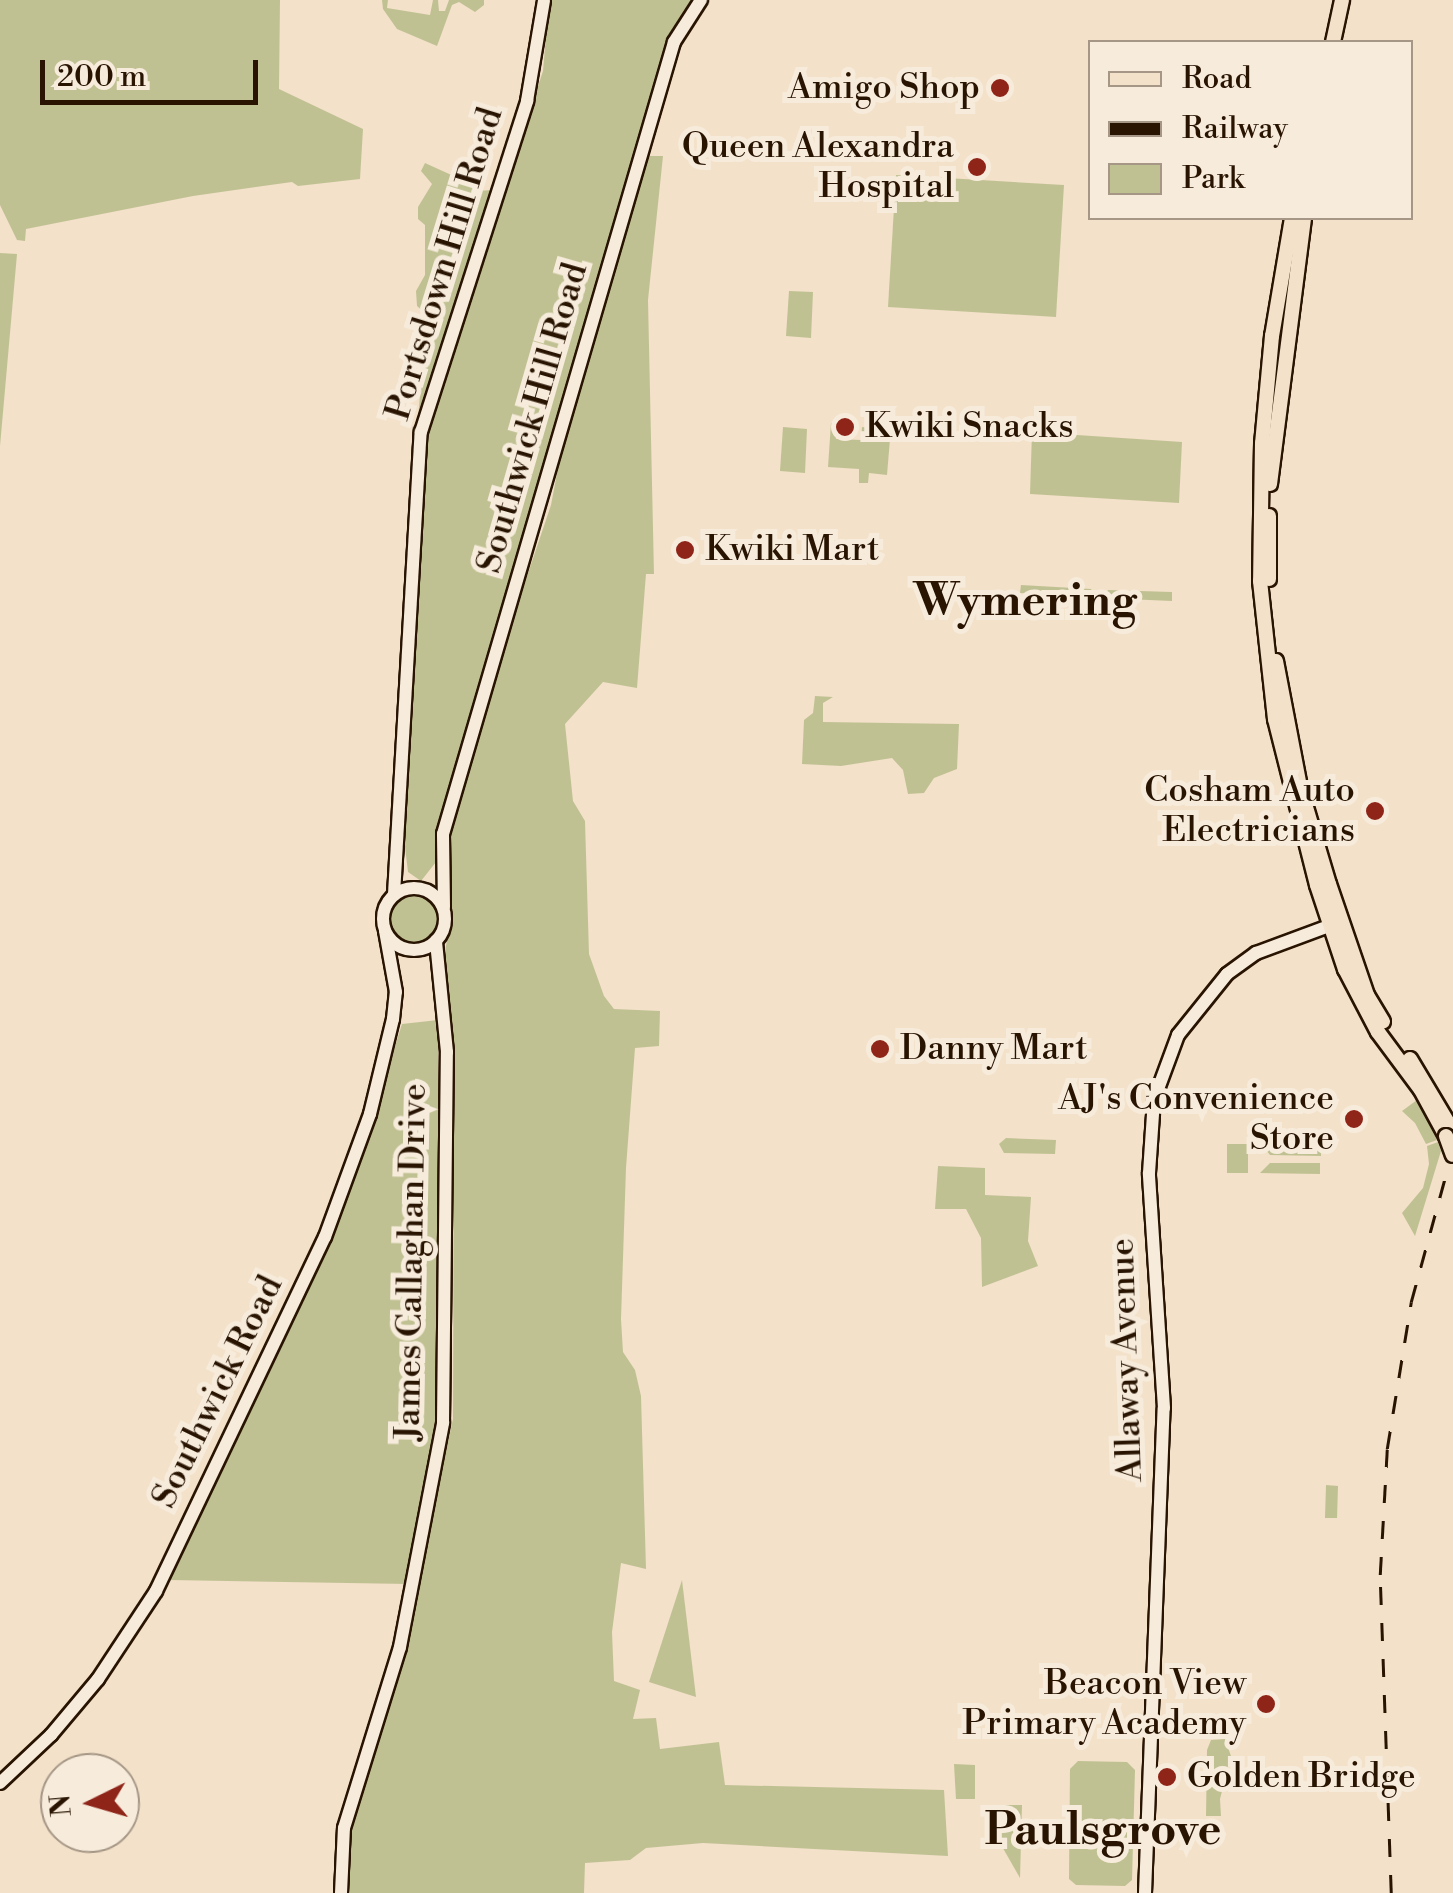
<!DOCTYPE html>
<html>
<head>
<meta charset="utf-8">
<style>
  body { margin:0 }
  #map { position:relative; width:1453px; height:1893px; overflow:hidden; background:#f3e1c9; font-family:"Libre Bodoni",serif }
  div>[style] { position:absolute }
  .green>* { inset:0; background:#c0c193 }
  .round { border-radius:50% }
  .roads { filter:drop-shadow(2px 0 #291402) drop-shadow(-2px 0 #291402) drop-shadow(0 2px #291402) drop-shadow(0 -2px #291402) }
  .secondary>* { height:12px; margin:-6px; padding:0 6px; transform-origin:6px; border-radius:6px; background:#f7ecdc }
  .secondary>.ring { margin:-6px; padding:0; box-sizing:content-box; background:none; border:12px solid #f7ecdc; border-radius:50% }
  .primary>* { height:14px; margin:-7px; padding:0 7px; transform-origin:7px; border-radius:7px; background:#f3e1c9 }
  .rail>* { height:2.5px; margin-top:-1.25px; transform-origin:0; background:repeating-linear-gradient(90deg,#291402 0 18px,transparent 0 36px) }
  .bridges { filter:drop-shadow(2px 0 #291402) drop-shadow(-2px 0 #291402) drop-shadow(0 2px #291402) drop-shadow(0 -2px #291402) }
  .primary-bridge>* { height:14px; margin:-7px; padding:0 7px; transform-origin:7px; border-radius:7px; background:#f3e1c9 }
  .dots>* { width:28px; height:28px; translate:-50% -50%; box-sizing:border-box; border:5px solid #f7ecdc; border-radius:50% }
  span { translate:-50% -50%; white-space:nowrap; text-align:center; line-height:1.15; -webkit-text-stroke:10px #f7ecdc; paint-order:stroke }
  .poi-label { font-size:35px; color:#291402 }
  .right { translate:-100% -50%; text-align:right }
  .left { translate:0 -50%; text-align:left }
  .street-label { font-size:35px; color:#291402 }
  .district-label { font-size:45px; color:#291402; font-weight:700 }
  .legend { position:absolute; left:1088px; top:40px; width:325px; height:180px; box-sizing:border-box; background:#f7ecdc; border:2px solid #a59685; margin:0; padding:12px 18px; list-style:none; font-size:30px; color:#291402 }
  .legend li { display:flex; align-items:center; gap:20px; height:50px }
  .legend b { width:50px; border:2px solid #a59685 }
  .north { position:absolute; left:40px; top:1753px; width:100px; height:100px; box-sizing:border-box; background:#f7ecdc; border:2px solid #a59685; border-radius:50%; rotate:265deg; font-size:28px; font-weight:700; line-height:40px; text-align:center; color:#291402 }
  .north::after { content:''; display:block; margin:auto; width:35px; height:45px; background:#8f2418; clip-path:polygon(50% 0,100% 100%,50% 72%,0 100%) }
  .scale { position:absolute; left:40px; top:60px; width:218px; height:45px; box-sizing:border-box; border:5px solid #291402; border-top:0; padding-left:12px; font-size:30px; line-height:35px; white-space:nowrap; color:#291402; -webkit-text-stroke:8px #f7ecdc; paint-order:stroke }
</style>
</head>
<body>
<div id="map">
  <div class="green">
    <div style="clip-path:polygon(0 0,280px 0,279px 89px,363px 129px,360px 179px,298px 186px,292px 182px,193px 196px,26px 229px,25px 241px,17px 240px,0 205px)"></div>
    <div style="clip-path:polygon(382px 0,388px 0,387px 8px,430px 15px,433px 0,438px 0,439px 11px,445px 11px,449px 0,484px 0,484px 5px,475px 12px,459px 2px,452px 5px,437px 46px,397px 29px,383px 9px)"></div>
    <div style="clip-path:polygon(549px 0,699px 0,674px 30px,437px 834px,436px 862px,421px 881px,408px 872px,405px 847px,413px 611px,427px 431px,442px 373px,543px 71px)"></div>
    <div style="clip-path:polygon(647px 156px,663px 156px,648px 300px,654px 574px,646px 574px,637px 688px,603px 682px,565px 724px,573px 801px,585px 821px,589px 954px,604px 996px,614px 1009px,660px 1011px,659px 1046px,635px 1048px,626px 1168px,621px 1319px,623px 1352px,635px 1370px,641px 1396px,646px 1569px,621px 1563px,612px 1632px,614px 1681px,640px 1690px,633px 1719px,656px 1718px,660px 1749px,719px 1742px,725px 1785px,944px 1790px,948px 1856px,703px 1843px,646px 1848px,630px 1860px,585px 1863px,584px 1893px,349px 1893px,349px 1839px,393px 1695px,453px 1419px,454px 1053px,444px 957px,452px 912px,450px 839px,517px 606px,551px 505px,562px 447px)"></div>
    <div style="clip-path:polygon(425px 163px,469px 183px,475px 191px,494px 190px,418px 418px,422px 372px,416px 361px,416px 347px,422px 343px,425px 313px,417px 306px,416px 291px,425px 275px,425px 225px,418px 219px,418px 207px,432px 184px,421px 171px)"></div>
    <div style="clip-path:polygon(896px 175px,1064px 185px,1056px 317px,888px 307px)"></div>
    <div style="clip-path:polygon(0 253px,17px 254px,0 446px)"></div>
    <div style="clip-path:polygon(789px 291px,813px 292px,811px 338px,786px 336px)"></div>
    <div style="clip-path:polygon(831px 423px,835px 423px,836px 439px,861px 440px,862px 427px,871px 428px,871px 438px,890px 439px,887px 475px,869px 473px,868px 483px,859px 483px,859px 469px,828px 467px)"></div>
    <div style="clip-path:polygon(783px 427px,807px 429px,805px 473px,780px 471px)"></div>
    <div style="clip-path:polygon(1032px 432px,1182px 442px,1179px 503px,1030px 494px)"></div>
    <div style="clip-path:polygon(1021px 585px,1091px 589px,1093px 593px,1092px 597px,1020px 593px)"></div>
    <div style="clip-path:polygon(1108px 590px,1172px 592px,1172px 601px,1103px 598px)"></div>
    <div style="clip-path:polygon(815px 696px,833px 697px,823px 703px,823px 722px,959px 724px,957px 769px,934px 778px,924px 793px,908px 794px,903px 770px,892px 758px,841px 766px,802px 764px,804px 720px,813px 713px)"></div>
    <div class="round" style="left:389px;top:893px;width:50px;height:50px"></div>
    <div style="clip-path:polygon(438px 1020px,439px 1376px,435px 1453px,409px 1584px,169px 1580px,318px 1268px,360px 1158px,402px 1024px)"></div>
    <div style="clip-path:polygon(1417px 1100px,1437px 1140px,1426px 1144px,1415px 1123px,1402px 1111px)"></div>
    <div style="clip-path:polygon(1006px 1138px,1056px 1140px,1055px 1154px,1004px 1153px,999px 1144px)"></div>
    <div style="clip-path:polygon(1438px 1142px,1441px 1151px,1415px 1236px,1402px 1213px,1423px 1188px,1429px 1164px,1427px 1146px)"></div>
    <div style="clip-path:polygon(1227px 1144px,1248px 1144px,1248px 1173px,1227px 1173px)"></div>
    <div style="clip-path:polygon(1261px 1144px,1321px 1145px,1321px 1156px,1270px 1155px)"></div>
    <div style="clip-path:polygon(1270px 1163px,1320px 1163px,1320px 1174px,1260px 1173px)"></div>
    <div style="clip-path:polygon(938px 1166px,985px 1168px,985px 1195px,1031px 1197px,1028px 1241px,1038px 1266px,982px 1287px,981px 1238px,966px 1209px,935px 1209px)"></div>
    <div style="clip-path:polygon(1326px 1485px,1338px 1486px,1337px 1518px,1325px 1518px)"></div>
    <div style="clip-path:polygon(682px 1580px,696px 1697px,649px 1682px)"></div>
    <div style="clip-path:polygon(1225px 1739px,1231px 1756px,1220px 1799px,1221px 1816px,1206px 1816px,1207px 1750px,1211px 1740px)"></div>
    <div style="clip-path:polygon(1078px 1761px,1127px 1762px,1135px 1770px,1132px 1880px,1125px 1886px,1076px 1885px,1069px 1879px,1070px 1769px)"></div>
    <div style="clip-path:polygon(954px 1764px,975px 1765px,975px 1799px,956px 1799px)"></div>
    <div style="clip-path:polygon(1005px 1805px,1022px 1805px,1020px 1878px,1000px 1843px)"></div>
  </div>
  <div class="roads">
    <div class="secondary">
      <div class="ring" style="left:383px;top:888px;width:50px;height:50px"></div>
      <div style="left:394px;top:894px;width:463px;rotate:-86.7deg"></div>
      <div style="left:421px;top:432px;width:348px;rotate:-72.2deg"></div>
      <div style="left:527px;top:101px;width:102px;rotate:-80.4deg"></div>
      <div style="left:444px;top:907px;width:73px;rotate:-90.8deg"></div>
      <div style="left:443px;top:834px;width:825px;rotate:-73.74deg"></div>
      <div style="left:674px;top:42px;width:50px;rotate:-57.3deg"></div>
      <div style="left:0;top:1783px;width:70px;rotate:-43.3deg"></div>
      <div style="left:51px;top:1735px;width:73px;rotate:-50deg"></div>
      <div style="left:98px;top:1679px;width:105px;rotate:-56.6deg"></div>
      <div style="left:156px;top:1591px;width:392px;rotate:-64.5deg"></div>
      <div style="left:325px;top:1237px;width:131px;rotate:-69.9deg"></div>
      <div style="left:370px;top:1114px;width:98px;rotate:-76.4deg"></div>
      <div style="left:393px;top:1019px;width:27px;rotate:-84deg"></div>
      <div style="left:396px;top:992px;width:62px;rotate:-100.2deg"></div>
      <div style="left:341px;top:1893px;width:65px;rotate:-87.4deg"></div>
      <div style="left:344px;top:1828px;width:189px;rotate:-72.8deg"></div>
      <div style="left:400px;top:1647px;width:228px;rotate:-79.1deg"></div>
      <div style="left:443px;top:1423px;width:371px;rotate:-89.4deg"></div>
      <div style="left:447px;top:1052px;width:112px;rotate:-95.7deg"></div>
      <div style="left:1145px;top:1893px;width:485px;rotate:-87.8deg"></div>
      <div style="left:1164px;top:1408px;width:235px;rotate:-93.7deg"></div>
      <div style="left:1149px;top:1173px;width:73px;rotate:-86.1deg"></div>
      <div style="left:1154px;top:1100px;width:69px;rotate:-69.7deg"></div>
      <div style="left:1178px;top:1035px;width:78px;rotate:-51.2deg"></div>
      <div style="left:1227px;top:974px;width:36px;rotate:-36deg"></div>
      <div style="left:1256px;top:953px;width:90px;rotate:-20.3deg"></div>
    </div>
    <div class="primary">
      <div style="left:1333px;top:42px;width:43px;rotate:-77.9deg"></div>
      <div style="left:1292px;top:218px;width:120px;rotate:99.6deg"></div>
      <div style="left:1272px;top:336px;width:107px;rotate:95.3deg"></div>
      <div style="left:1262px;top:443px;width:138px;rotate:90.8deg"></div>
      <div style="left:1260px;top:581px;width:139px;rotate:83.8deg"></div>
      <div style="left:1275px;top:719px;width:171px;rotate:75.8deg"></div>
      <div style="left:1317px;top:885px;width:89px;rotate:71.6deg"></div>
      <div style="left:1345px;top:969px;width:71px;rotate:62.4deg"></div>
      <div style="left:1378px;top:1032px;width:72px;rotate:53.4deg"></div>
      <div style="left:1421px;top:1090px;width:52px;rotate:61.5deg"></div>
      <div style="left:1270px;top:484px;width:268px;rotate:-82.7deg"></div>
      <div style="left:1269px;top:516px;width:63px;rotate:90deg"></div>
      <div style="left:1276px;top:661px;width:128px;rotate:79.2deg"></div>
      <div style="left:1300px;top:787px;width:101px;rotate:73.4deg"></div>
      <div style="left:1329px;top:884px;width:117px;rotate:71.1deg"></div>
      <div style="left:1367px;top:995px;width:31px;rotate:59deg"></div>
      <div style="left:1410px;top:1059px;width:84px;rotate:59.2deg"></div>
    </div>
  </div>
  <div class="rail">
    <div style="left:1391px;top:1893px;width:318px;rotate:-92deg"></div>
    <div style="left:1380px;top:1575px;width:126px;rotate:-86.8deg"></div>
    <div style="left:1387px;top:1449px;width:149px;rotate:-80.7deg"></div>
    <div style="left:1411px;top:1302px;width:160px;rotate:-74.7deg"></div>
  </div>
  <div class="bridges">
    <div class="primary-bridge">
      <div style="left:1446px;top:1136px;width:20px;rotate:70deg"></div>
    </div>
  </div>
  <div class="dots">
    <div style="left:1000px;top:88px;background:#8f2418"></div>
    <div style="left:977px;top:167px;background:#8f2418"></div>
    <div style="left:845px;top:427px;background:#8f2418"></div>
    <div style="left:685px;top:550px;background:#8f2418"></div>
    <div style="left:1375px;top:811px;background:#8f2418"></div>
    <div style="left:880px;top:1049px;background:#8f2418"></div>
    <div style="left:1354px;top:1119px;background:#8f2418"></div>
    <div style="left:1266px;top:1704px;background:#8f2418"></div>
    <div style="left:1167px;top:1777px;background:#8f2418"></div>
  </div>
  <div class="poi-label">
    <span class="right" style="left:980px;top:88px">Amigo Shop</span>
    <span class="right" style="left:954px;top:167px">Queen Alexandra<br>Hospital</span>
    <span class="left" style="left:865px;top:427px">Kwiki Snacks</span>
    <span class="left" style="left:705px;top:550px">Kwiki Mart</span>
    <span class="right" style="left:1355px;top:811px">Cosham Auto<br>Electricians</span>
    <span class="left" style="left:900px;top:1049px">Danny Mart</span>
    <span class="right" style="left:1334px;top:1119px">AJ's Convenience<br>Store</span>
    <span class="right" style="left:1246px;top:1704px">Beacon View<br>Primary Academy</span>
    <span class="left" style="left:1187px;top:1777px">Golden Bridge</span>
  </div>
  <div class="street-label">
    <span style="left:445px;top:264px;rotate:-73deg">Portsdown Hill Road</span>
    <span style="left:533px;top:418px;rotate:-74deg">Southwick Hill Road</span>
    <span style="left:412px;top:1262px;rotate:-89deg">James Callaghan Drive</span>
    <span style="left:1127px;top:1360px;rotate:-92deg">Allaway Avenue</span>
    <span style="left:218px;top:1392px;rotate:-64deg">Southwick Road</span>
  </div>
  <div class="district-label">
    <span style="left:1025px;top:602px">Wymering</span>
    <span style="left:1103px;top:1831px">Paulsgrove</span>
  </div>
  <ul class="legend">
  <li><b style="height:12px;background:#f3e1c9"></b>Road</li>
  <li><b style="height:12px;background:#291402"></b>Railway</li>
  <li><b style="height:28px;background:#c0c193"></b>Park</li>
  </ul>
  <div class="north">N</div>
  <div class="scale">200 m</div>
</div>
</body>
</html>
